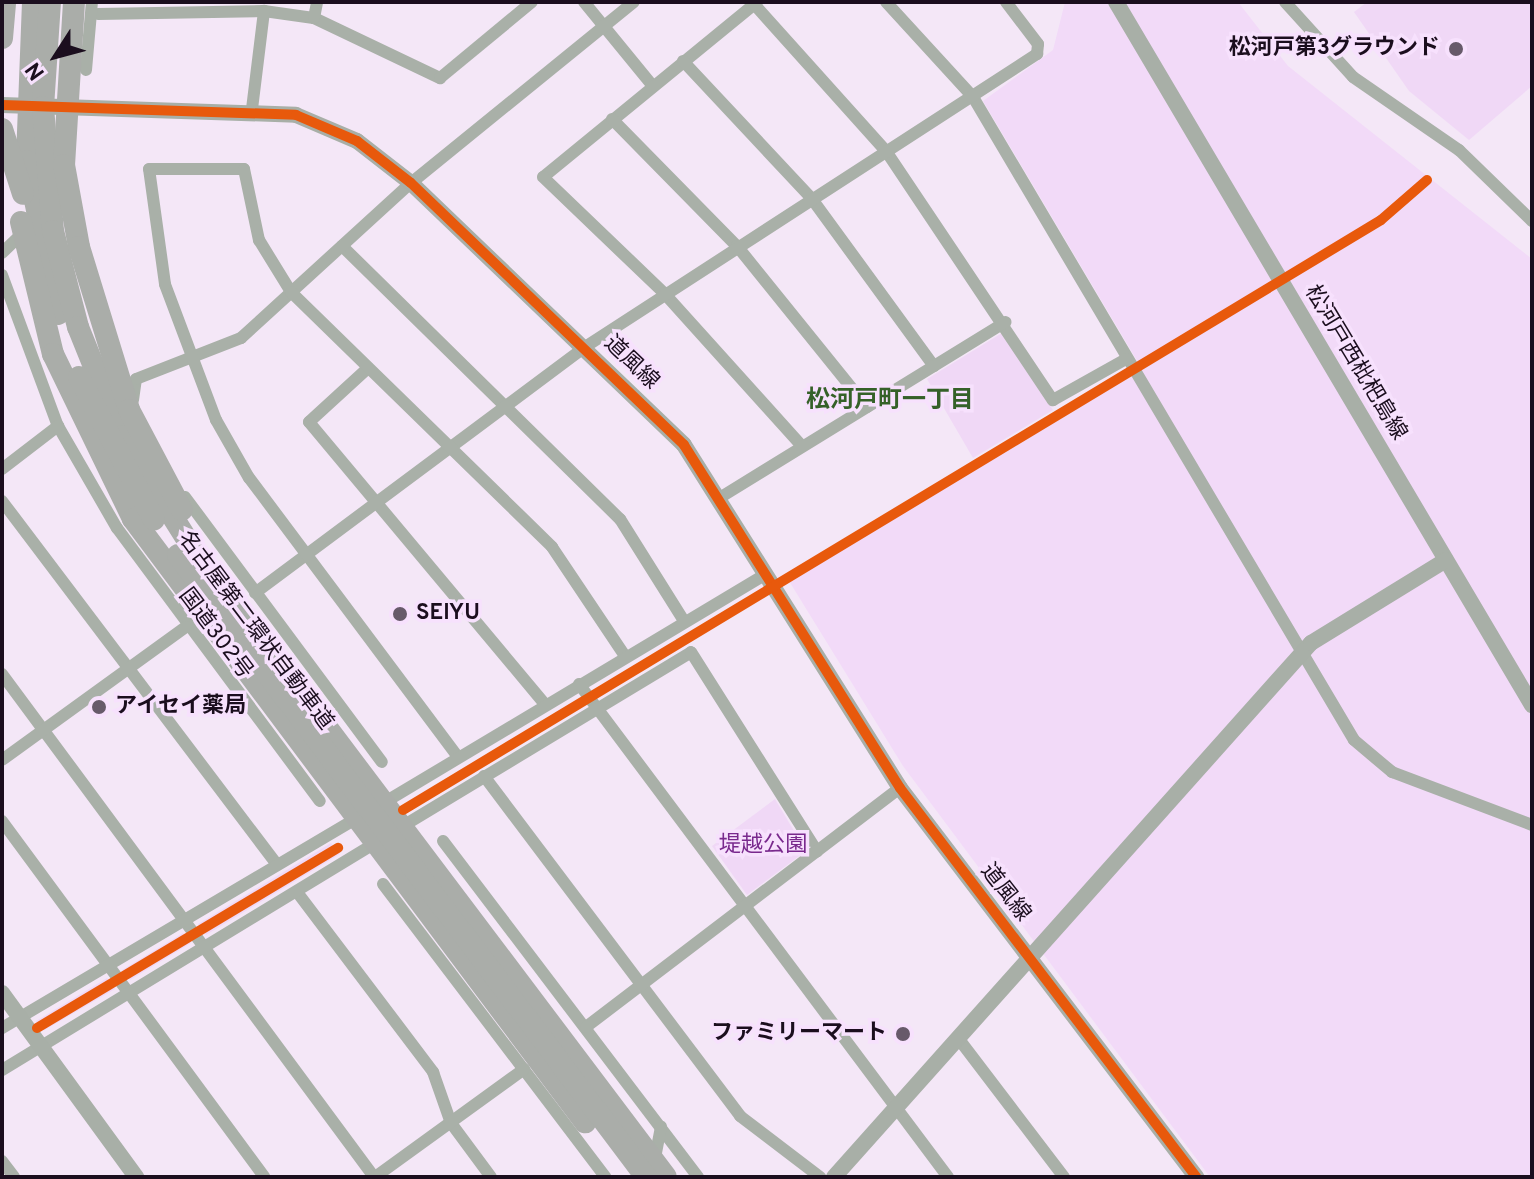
<!DOCTYPE html>
<html>
<head>
<meta charset="utf-8">
<style>
  body { margin:0 }
  #map { position:relative; width:1534px; height:1179px; overflow:hidden; background:#f4e7f7; font-family:Overpass,"Noto Sans JP",sans-serif }
  div>[style] { position:absolute }
  .built>* { inset:0; background:#f2daf8 }
  .green>* { inset:0; background:#f0d8f6 }
  .street>* { height:12px; margin:-6px; padding:0 6px; transform-origin:6px; border-radius:6px; background:#a9b0a8 }
  .secondary>* { height:16px; margin:-8px; padding:0 8px; transform-origin:8px; border-radius:8px; background:#a8afa7 }
  .highway>* { height:22px; margin:-11px; padding:0 11px; transform-origin:11px; border-radius:11px; background:#aaada9 }
  .cycleway>* { height:10px; margin:-5px; padding:0 5px; transform-origin:5px; border-radius:5px; background:#e8590c }
  .dots>* { width:22px; height:22px; translate:-50% -50%; box-sizing:border-box; border:4px solid #f7e1fd; border-radius:50% }
  span { translate:-50% -50%; white-space:nowrap; text-align:center; line-height:1.15; -webkit-text-stroke:7px #f7e1fd; paint-order:stroke }
  .poi-label { font-size:22px; color:#1b0e1e; font-weight:700 }
  .right { translate:-100% -50%; text-align:right }
  .left { translate:0 -50%; text-align:left }
  .street-label { font-size:22px; color:#1b0e1e }
  .park-label { font-size:22px; color:#79298d }
  .neighbourhood-label { font-size:24px; color:#356128; font-weight:700 }
  .frame { position:absolute; inset:0; border:4px solid #1b0e1e; pointer-events:none }
  .north { position:absolute; left:16px; top:16px; width:80px; height:80px; -webkit-text-stroke:6px #f7e1fd; paint-order:stroke; rotate:234deg; font-size:22px; font-weight:700; line-height:32px; text-align:center; color:#1b0e1e }
  .north::after { content:''; display:block; margin:auto; width:28px; height:36px; background:#1b0e1e; clip-path:polygon(50% 0,100% 100%,50% 72%,0 100%) }
</style>
</head>
<body>
<div id="map">
  <div class="built">
    <div style="clip-path:polygon(1065px 2px,1238px 2px,1288px 66px,1532px 259px,1532px 1177px,1210px 1177px,903px 766px,789px 581px,1142px 369px,983px 101px,1053px 50px)"></div>
  </div>
  <div class="green">
    <div style="clip-path:polygon(1367px 2px,1532px 2px,1532px 86px,1469px 140px,1409px 91px,1354px 12px)"></div>
    <div style="clip-path:polygon(1002px 333px,1053px 410px,973px 458px,927px 379px)"></div>
    <div style="clip-path:polygon(775px 799px,806px 851px,747px 895px,712px 846px)"></div>
    <div style="clip-path:polygon(331px 843px,340px 854px,206px 935px,198px 924px)"></div>
    <div style="clip-path:polygon(183px 933px,191px 943px,130px 980px,122px 970px)"></div>
    <div style="clip-path:polygon(107px 978px,115px 989px,43px 1031px,36px 1021px)"></div>
  </div>
  <div class="street">
    <div style="left:584px;top:2px;width:107px;rotate:50.7deg"></div>
    <div style="left:757px;top:2px;width:276px;rotate:140.7deg"></div>
    <div style="left:543px;top:177px;width:168px;rotate:43.8deg"></div>
    <div style="left:664px;top:293px;width:206px;rotate:48deg"></div>
    <div style="left:886px;top:2px;width:129px;rotate:47.5deg"></div>
    <div style="left:973px;top:97px;width:747px;rotate:59.35deg"></div>
    <div style="left:1354px;top:740px;width:50px;rotate:40.1deg"></div>
    <div style="left:1392px;top:772px;width:150px;rotate:20.7deg"></div>
    <div style="left:1285px;top:2px;width:101px;rotate:47.8deg"></div>
    <div style="left:1353px;top:77px;width:129px;rotate:34.6deg"></div>
    <div style="left:1459px;top:150px;width:102px;rotate:44.2deg"></div>
    <div style="left:754px;top:4px;width:198px;rotate:48.1deg"></div>
    <div style="left:886px;top:151px;width:300px;rotate:56.2deg"></div>
    <div style="left:1053px;top:400px;width:84px;rotate:-29.3deg"></div>
    <div style="left:98px;top:14px;width:166px;rotate:-1deg"></div>
    <div style="left:264px;top:11px;width:50px;rotate:8deg"></div>
    <div style="left:314px;top:18px;width:140px;rotate:25.5deg"></div>
    <div style="left:440px;top:78px;width:119px;rotate:-39.6deg"></div>
    <div style="left:314px;top:18px;width:16px;rotate:-79deg"></div>
    <div style="left:683px;top:61px;width:189px;rotate:46.9deg"></div>
    <div style="left:812px;top:199px;width:207px;rotate:53.9deg"></div>
    <div style="left:86px;top:70px;width:68px;rotate:-85deg"></div>
    <div style="left:252px;top:109px;width:99px;rotate:-83deg"></div>
    <div style="left:612px;top:119px;width:178px;rotate:45.5deg"></div>
    <div style="left:737px;top:246px;width:207px;rotate:51.1deg"></div>
    <div style="left:342px;top:246px;width:390px;rotate:44.5deg"></div>
    <div style="left:620px;top:519px;width:120px;rotate:57.9deg"></div>
    <div style="left:2px;top:253px;width:28px;rotate:-44deg"></div>
    <div style="left:2px;top:275px;width:161px;rotate:69.7deg"></div>
    <div style="left:58px;top:426px;width:118px;rotate:60deg"></div>
    <div style="left:117px;top:528px;width:340px;rotate:53.4deg"></div>
    <div style="left:368px;top:368px;width:80px;rotate:137.5deg"></div>
    <div style="left:309px;top:422px;width:368px;rotate:50.1deg"></div>
    <div style="left:133px;top:400px;width:21px;rotate:-82deg"></div>
    <div style="left:136px;top:379px;width:113px;rotate:-21.3deg"></div>
    <div style="left:241px;top:338px;width:230px;rotate:-42.4deg"></div>
    <div style="left:411px;top:183px;width:287px;rotate:-39.1deg"></div>
    <div style="left:2px;top:469px;width:71px;rotate:-37.5deg"></div>
    <div style="left:185px;top:497px;width:330px;rotate:53.4deg"></div>
    <div style="left:721px;top:497px;width:334px;rotate:-31.6deg"></div>
    <div style="left:2px;top:501px;width:456px;rotate:52.9deg"></div>
    <div style="left:255px;top:593px;width:412px;rotate:-36.7deg"></div>
    <div style="left:585px;top:347px;width:539px;rotate:-32.95deg"></div>
    <div style="left:1037px;top:54px;width:10px;rotate:-84deg"></div>
    <div style="left:1038px;top:44px;width:53px;rotate:-127.3deg"></div>
    <div style="left:2px;top:674px;width:626px;rotate:53.51deg"></div>
    <div style="left:579px;top:684px;width:616px;rotate:53.19deg"></div>
    <div style="left:458px;top:757px;width:349px;rotate:-126.8deg"></div>
    <div style="left:249px;top:478px;width:67px;rotate:-119.6deg"></div>
    <div style="left:216px;top:420px;width:145px;rotate:-110.6deg"></div>
    <div style="left:165px;top:284px;width:116px;rotate:-97.9deg"></div>
    <div style="left:149px;top:169px;width:95px"></div>
    <div style="left:244px;top:169px;width:73px;rotate:78.1deg"></div>
    <div style="left:259px;top:240px;width:61px;rotate:58.4deg"></div>
    <div style="left:291px;top:292px;width:365px;rotate:44.3deg"></div>
    <div style="left:552px;top:547px;width:131px;rotate:56.2deg"></div>
    <div style="left:2px;top:760px;width:227px;rotate:-35.9deg"></div>
    <div style="left:484px;top:776px;width:426px;rotate:53deg"></div>
    <div style="left:740px;top:1116px;width:101px;rotate:37.3deg"></div>
    <div style="left:380px;top:805px;width:448px;rotate:-30.9deg"></div>
    <div style="left:2px;top:821px;width:442px;rotate:53.6deg"></div>
    <div style="left:398px;top:829px;width:342px;rotate:-31.1deg"></div>
    <div style="left:691px;top:652px;width:236px;rotate:57.7deg"></div>
    <div style="left:443px;top:841px;width:422px;rotate:52.8deg"></div>
    <div style="left:383px;top:884px;width:368px;rotate:52.8deg"></div>
    <div style="left:297px;top:892px;width:226px;rotate:52.9deg"></div>
    <div style="left:433px;top:1072px;width:54px;rotate:70.6deg"></div>
    <div style="left:451px;top:1123px;width:67px;rotate:53.5deg"></div>
    <div style="left:586px;top:1027px;width:395px;rotate:-37.3deg"></div>
    <div style="left:2px;top:1028px;width:417px;rotate:-30.6deg"></div>
    <div style="left:958px;top:1038px;width:175px;rotate:52.7deg"></div>
    <div style="left:2px;top:1070px;width:441px;rotate:-31.3deg"></div>
    <div style="left:2px;top:1161px;width:20px;rotate:53deg"></div>
    <div style="left:654px;top:1163px;width:37px;rotate:-79deg"></div>
    <div style="left:375px;top:1177px;width:184px;rotate:-35.9deg"></div>
  </div>
  <div class="secondary">
    <div style="left:1116px;top:2px;width:817px;rotate:59.39deg"></div>
    <div style="left:2px;top:105px;width:294px;rotate:1.9deg"></div>
    <div style="left:296px;top:115px;width:66px;rotate:23.1deg"></div>
    <div style="left:357px;top:141px;width:68px;rotate:37.9deg"></div>
    <div style="left:411px;top:183px;width:378px;rotate:43.8deg"></div>
    <div style="left:684px;top:445px;width:405px;rotate:57.8deg"></div>
    <div style="left:900px;top:788px;width:489px;rotate:52.7deg"></div>
    <div style="left:2px;top:993px;width:228px;rotate:53.9deg"></div>
    <div style="left:834px;top:1177px;width:716px;rotate:-48.23deg"></div>
    <div style="left:1311px;top:643px;width:158px;rotate:-31.6deg"></div>
  </div>
  <div class="highway">
    <div style="left:33px;top:2px;width:159px;rotate:92.2deg"></div>
    <div style="left:27px;top:161px;width:156px;rotate:78.5deg"></div>
    <div style="left:50px;top:2px;width:105px;rotate:93.8deg"></div>
    <div style="left:43px;top:107px;width:124px;rotate:85.4deg"></div>
    <div style="left:53px;top:231px;width:99px;rotate:75.4deg"></div>
    <div style="left:78px;top:327px;width:118px;rotate:68deg"></div>
    <div style="left:122px;top:436px;width:139px;rotate:57.9deg"></div>
    <div style="left:196px;top:554px;width:780px;rotate:52.97deg"></div>
    <div style="left:74px;top:2px;width:163px;rotate:93.5deg"></div>
    <div style="left:64px;top:165px;width:83px;rotate:79.6deg"></div>
    <div style="left:79px;top:247px;width:170px;rotate:72.9deg"></div>
    <div style="left:129px;top:410px;width:113px;rotate:62.1deg"></div>
    <div style="left:2px;top:38px;width:36px;rotate:-85deg"></div>
    <div style="left:2px;top:129px;width:68px;rotate:72.1deg"></div>
    <div style="left:21px;top:222px;width:136px;rotate:76.4deg"></div>
    <div style="left:53px;top:354px;width:183px;rotate:64.1deg"></div>
    <div style="left:133px;top:519px;width:754px;rotate:53.15deg"></div>
    <div style="left:79px;top:377px;width:161px;rotate:62.3deg"></div>
    <div style="left:178px;top:555px;width:778px;rotate:53.04deg"></div>
  </div>
  <div class="cycleway">
    <div style="left:2px;top:105px;width:294px;rotate:1.9deg"></div>
    <div style="left:296px;top:115px;width:66px;rotate:23.1deg"></div>
    <div style="left:357px;top:141px;width:68px;rotate:37.9deg"></div>
    <div style="left:411px;top:183px;width:378px;rotate:43.8deg"></div>
    <div style="left:684px;top:445px;width:405px;rotate:57.8deg"></div>
    <div style="left:900px;top:788px;width:489px;rotate:52.7deg"></div>
    <div style="left:403px;top:810px;width:1142px;rotate:-31.1deg"></div>
    <div style="left:1381px;top:220px;width:61px;rotate:-41deg"></div>
    <div style="left:37px;top:1028px;width:351px;rotate:-30.9deg"></div>
  </div>
  <div class="dots">
    <div style="left:1456px;top:49px;background:#675a6a"></div>
    <div style="left:400px;top:614px;background:#675a6a"></div>
    <div style="left:99px;top:707px;background:#675a6a"></div>
    <div style="left:903px;top:1034px;background:#675a6a"></div>
  </div>
  <div class="poi-label">
    <span class="right" style="left:1440px;top:49px">松河戸第3グラウンド</span>
    <span class="left" style="left:416px;top:614px">SEIYU</span>
    <span class="left" style="left:115px;top:707px">アイセイ薬局</span>
    <span class="right" style="left:887px;top:1034px">ファミリーマート</span>
  </div>
  <div class="street-label">
    <span style="left:631px;top:363px;rotate:44deg">道風線</span>
    <span style="left:1355px;top:363px;rotate:59deg">松河戸西枇杷島線</span>
    <span style="left:255px;top:631px;rotate:53deg">名古屋第二環状自動車道</span>
    <span style="left:215px;top:634px;rotate:53deg">国道302号</span>
    <span style="left:1005px;top:893px;rotate:52deg">道風線</span>
  </div>
  <div class="park-label">
    <span style="left:763px;top:846px">堤越公園</span>
  </div>
  <div class="neighbourhood-label">
    <span style="left:890px;top:402px">松河戸町一丁目</span>
  </div>
  <div class="frame"></div>
  <div class="north">N</div>
</div>
</body>
</html>
